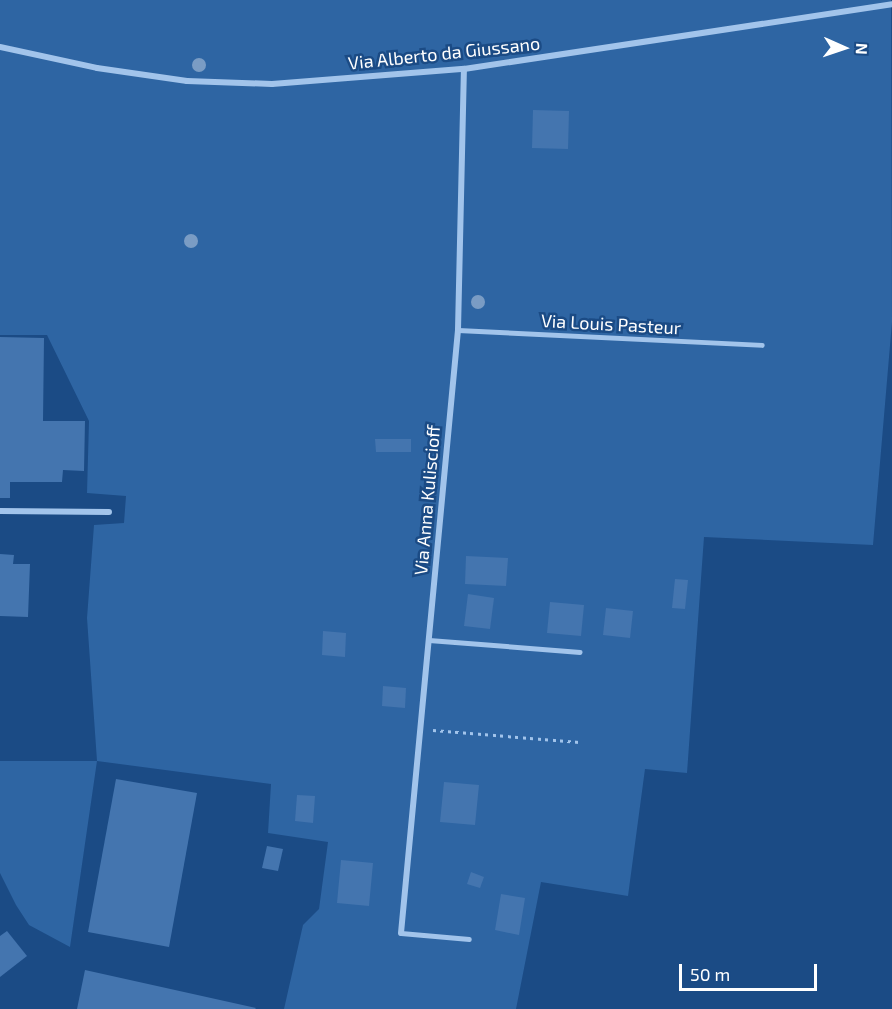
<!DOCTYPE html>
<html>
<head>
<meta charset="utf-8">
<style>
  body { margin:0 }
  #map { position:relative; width:892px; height:1009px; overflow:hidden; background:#1b4b85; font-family:"Exo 2",sans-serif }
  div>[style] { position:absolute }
  .green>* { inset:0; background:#2e65a3 }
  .building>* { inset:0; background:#4475af }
  .path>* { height:3px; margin-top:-1.5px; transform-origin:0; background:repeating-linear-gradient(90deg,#a2c4eb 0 3px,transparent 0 7.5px) }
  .service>* { height:4.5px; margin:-2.25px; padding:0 2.25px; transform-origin:2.25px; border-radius:2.25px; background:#a2c4eb }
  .minor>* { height:6px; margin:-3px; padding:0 3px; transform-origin:3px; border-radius:3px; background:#a2c4eb }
  .trees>* { width:14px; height:14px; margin:-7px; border-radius:50%; background:#7a9cc4 }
  span { translate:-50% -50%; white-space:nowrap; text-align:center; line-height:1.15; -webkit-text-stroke:5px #1b4b85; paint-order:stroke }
  .street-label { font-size:18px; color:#fff }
  .north { position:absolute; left:814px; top:18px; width:60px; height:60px; -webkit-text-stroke:4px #1b4b85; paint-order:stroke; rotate:93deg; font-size:16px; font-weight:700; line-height:24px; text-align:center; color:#fff }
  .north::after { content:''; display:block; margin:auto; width:21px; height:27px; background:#fff; clip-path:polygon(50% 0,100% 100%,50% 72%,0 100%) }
  .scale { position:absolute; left:679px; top:964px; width:138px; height:27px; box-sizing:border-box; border:3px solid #fff; border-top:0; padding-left:8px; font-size:18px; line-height:21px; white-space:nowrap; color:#fff; -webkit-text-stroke:4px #1b4b85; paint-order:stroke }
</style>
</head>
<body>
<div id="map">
  <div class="green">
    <div style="clip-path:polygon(0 0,891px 0,892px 322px,873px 545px,704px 537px,687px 773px,645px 769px,628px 896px,541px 882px,516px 1009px,284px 1009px,303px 925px,319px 909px,328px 842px,268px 833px,271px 784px,97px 761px,70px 947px,29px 925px,16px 905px,0 873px,0 761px,97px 761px,87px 618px,94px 525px,124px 523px,126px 496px,87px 493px,89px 421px,47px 335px,0 335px)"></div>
  </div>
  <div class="building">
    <div style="clip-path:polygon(533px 110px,569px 111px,568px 149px,532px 148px)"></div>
    <div style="clip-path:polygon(0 337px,44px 338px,43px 421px,85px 421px,84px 471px,63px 470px,62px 482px,10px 482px,10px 498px,0 498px)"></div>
    <div style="clip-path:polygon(375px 439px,411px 439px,411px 452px,376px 452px)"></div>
    <div style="clip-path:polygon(0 554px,14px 555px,13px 564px,30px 564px,28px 617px,0 616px)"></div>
    <div style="clip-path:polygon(466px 556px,508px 558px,506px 586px,465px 584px)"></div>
    <div style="clip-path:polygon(675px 579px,688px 580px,685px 609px,672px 608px)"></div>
    <div style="clip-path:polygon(468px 594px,494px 598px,490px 629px,464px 626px)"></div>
    <div style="clip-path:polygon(550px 602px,584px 605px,581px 636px,547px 633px)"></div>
    <div style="clip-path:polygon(606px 608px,633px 611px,630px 638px,603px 635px)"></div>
    <div style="clip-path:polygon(323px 631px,346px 633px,345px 657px,322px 655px)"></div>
    <div style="clip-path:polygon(383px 686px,406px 688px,405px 708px,382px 706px)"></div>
    <div style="clip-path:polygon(116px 779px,197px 793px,169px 947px,88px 932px)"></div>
    <div style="clip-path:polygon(444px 782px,479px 785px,475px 825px,440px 822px)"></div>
    <div style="clip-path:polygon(297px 795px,315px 796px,313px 823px,295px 821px)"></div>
    <div style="clip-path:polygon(267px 846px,283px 849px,278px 871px,262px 868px)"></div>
    <div style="clip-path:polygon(341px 860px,373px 863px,369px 906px,337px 903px)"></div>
    <div style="clip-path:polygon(471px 872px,484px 877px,480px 888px,467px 884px)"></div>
    <div style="clip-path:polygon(501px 894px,525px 898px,519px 935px,495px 930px)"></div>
    <div style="clip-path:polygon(7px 931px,27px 956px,0 977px,0 936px)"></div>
    <div style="clip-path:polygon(85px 970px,256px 1008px,255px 1009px,77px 1009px)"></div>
  </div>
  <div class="path">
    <div style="left:433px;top:730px;width:147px;rotate:4.7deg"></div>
  </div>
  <div class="service">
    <div style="left:458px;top:330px;width:304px;rotate:2.8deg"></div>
    <div style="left:429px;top:640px;width:151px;rotate:4.5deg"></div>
    <div style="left:401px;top:933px;width:68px;rotate:5deg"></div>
  </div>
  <div class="minor">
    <div style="left:0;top:47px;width:99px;rotate:12.2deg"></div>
    <div style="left:97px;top:68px;width:91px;rotate:8.2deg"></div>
    <div style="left:187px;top:81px;width:85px;rotate:2deg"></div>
    <div style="left:272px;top:84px;width:193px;rotate:-4.5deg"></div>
    <div style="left:464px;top:69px;width:433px;rotate:-8.6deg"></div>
    <div style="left:0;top:511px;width:109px;rotate:0.5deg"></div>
    <div style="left:401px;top:933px;width:606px;rotate:-84.6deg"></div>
    <div style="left:458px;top:330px;width:261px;rotate:-88.7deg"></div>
  </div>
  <div class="trees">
    <div style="left:199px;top:65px"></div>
    <div style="left:191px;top:241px"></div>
    <div style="left:478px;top:302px"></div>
  </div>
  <div class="street-label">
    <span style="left:444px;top:53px;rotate:-6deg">Via Alberto da Giussano</span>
    <span style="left:611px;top:324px;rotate:3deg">Via Louis Pasteur</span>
    <span style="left:427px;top:500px;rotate:-85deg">Via Anna Kuliscioff</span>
  </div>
  <div class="north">N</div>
  <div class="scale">50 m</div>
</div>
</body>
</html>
